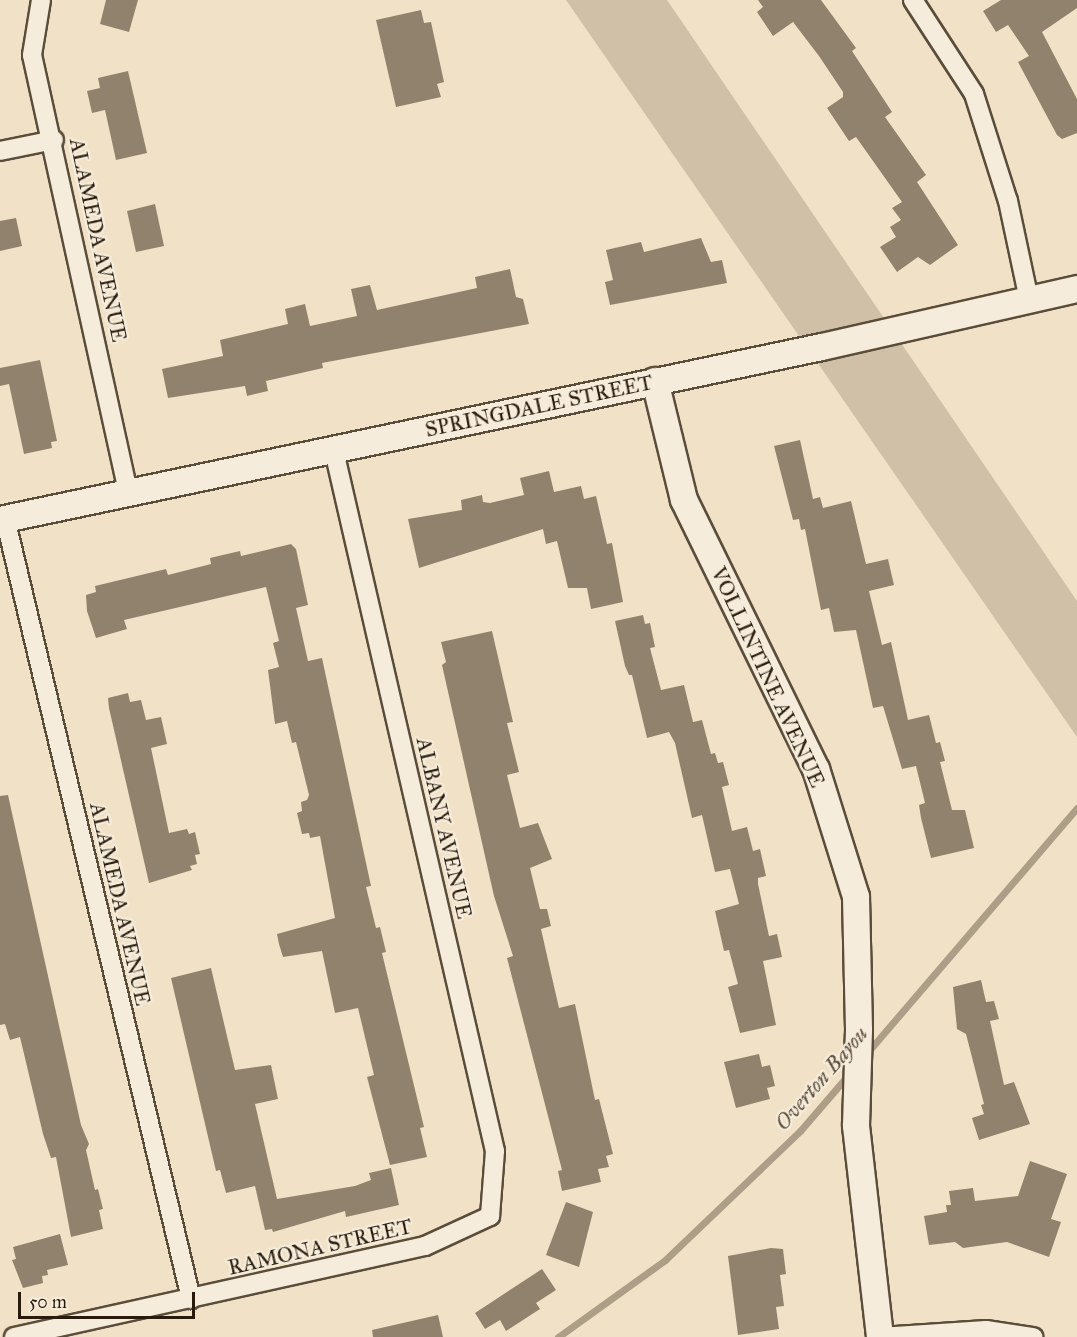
<!DOCTYPE html>
<html>
<head>
<meta charset="utf-8">
<style>
  body { margin:0 }
  #map { position:relative; width:1077px; height:1337px; overflow:hidden; background:#f1e2c7; font-family:"IM FELL Great Primer",serif }
  div>[style] { position:absolute }
  .green>* { inset:0; background:#cfc0a7 }
  .stream>* { height:7px; margin:-3.5px; padding:0 3.5px; transform-origin:3.5px; border-radius:3.5px; background:#ad9e87 }
  .building>* { inset:0; background:#91826d }
  .roads { filter:drop-shadow(2px 0 #5a4d3a) drop-shadow(-2px 0 #5a4d3a) drop-shadow(0 2px #5a4d3a) drop-shadow(0 -2px #5a4d3a) }
  .street>* { height:18px; margin:-9px; padding:0 9px; transform-origin:9px; border-radius:9px; background:#f6ecdb }
  .secondary>* { height:26px; margin:-13px; padding:0 13px; transform-origin:13px; border-radius:13px; background:#f6ecdb }
  span { translate:-50% -50%; white-space:nowrap; text-align:center; line-height:1.15; -webkit-text-stroke:4.5px #f6ecdb; paint-order:stroke }
  .street-label { font-size:21px; color:#281b0b }
  .water-label { font-size:22px; color:#5d4f3d; font-style:italic }
  .scale { position:absolute; left:18px; top:1292px; width:177px; height:27px; box-sizing:border-box; border:3px solid #281b0b; border-top:0; padding-left:8px; font-size:18px; line-height:21px; white-space:nowrap; color:#281b0b; -webkit-text-stroke:4px #f6ecdb; paint-order:stroke }
</style>
</head>
<body>
<div id="map">
  <div class="green">
    <div style="clip-path:polygon(566px 0,667px 0,1077px 601px,1077px 737px)"></div>
  </div>
  <div class="stream">
    <div style="left:866px;top:1054px;width:324px;rotate:-49.4deg"></div>
    <div style="left:558px;top:1337px;width:132px;rotate:-35.7deg"></div>
    <div style="left:665px;top:1260px;width:187px;rotate:-43.7deg"></div>
    <div style="left:800px;top:1131px;width:75px;rotate:-49.3deg"></div>
  </div>
  <div class="building">
    <div style="clip-path:polygon(106px 0,138px 0,129px 32px,100px 24px)"></div>
    <div style="clip-path:polygon(758px 0,821px 0,856px 48px,852px 51px,892px 112px,885px 117px,926px 175px,917px 182px,958px 245px,930px 265px,918px 257px,897px 272px,880px 247px,896px 237px,890px 227px,901px 220px,892px 208px,902px 202px,856px 137px,849px 141px,827px 108px,843px 97px,843px 92px,819px 56px,793px 22px,773px 36px,757px 12px,763px 7px)"></div>
    <div style="clip-path:polygon(1001px 0,1077px 0,1077px 8px,1042px 32px,1077px 99px,1077px 133px,1062px 139px,1057px 135px,1018px 62px,1029px 56px,1008px 25px,996px 32px,983px 11px)"></div>
    <div style="clip-path:polygon(421px 10px,424px 23px,431px 22px,444px 82px,437px 84px,441px 97px,396px 107px,376px 20px)"></div>
    <div style="clip-path:polygon(128px 71px,147px 153px,116px 160px,105px 110px,92px 113px,87px 91px,100px 88px,98px 78px)"></div>
    <div style="clip-path:polygon(155px 204px,164px 246px,136px 252px,127px 211px)"></div>
    <div style="clip-path:polygon(16px 218px,22px 246px,0 251px,0 221px)"></div>
    <div style="clip-path:polygon(701px 238px,711px 262px,722px 260px,727px 283px,610px 305px,605px 282px,613px 280px,606px 250px,641px 242px,644px 252px)"></div>
    <div style="clip-path:polygon(510px 269px,516px 297px,523px 299px,529px 324px,322px 363px,323px 368px,266px 381px,268px 391px,247px 396px,245px 386px,168px 398px,162px 369px,223px 356px,220px 340px,288px 324px,285px 309px,305px 304px,310px 326px,357px 316px,351px 289px,370px 285px,377px 310px,477px 288px,475px 277px)"></div>
    <div style="clip-path:polygon(40px 360px,57px 441px,51px 442px,52px 448px,24px 454px,9px 384px,0 386px,0 368px)"></div>
    <div style="clip-path:polygon(800px 440px,813px 499px,820px 497px,823px 508px,851px 501px,866px 564px,888px 559px,894px 585px,869px 591px,882px 645px,891px 642px,908px 720px,929px 715px,936px 743px,940px 742px,945px 761px,940px 762px,952px 810px,965px 810px,974px 848px,931px 858px,921px 818px,919px 805px,925px 803px,916px 766px,902px 769px,883px 706px,873px 708px,856px 630px,834px 632px,829px 608px,821px 610px,805px 529px,801px 530px,799px 519px,793px 520px,774px 446px)"></div>
    <div style="clip-path:polygon(549px 471px,554px 492px,581px 486px,584px 499px,596px 496px,607px 544px,612px 543px,623px 602px,591px 609px,587px 588px,568px 588px,557px 541px,546px 544px,543px 529px,419px 568px,408px 519px,462px 510px,461px 500px,482px 495px,483px 502px,490px 503px,524px 495px,520px 478px)"></div>
    <div style="clip-path:polygon(291px 544px,296px 549px,308px 605px,296px 608px,308px 661px,322px 658px,371px 886px,366px 887px,376px 928px,380px 927px,386px 952px,382px 953px,424px 1127px,420px 1128px,427px 1157px,390px 1165px,367px 1077px,374px 1075px,358px 1008px,335px 1013px,322px 951px,283px 957px,279px 944px,277px 934px,335px 918px,320px 836px,310px 838px,309px 833px,302px 834px,297px 813px,302px 811px,301px 802px,307px 800px,309px 795px,296px 742px,292px 743px,287px 721px,275px 724px,268px 670px,279px 667px,273px 643px,279px 641px,266px 587px,124px 620px,127px 629px,96px 638px,87px 611px,86px 595px,96px 592px,95px 586px,166px 569px,168px 575px,211px 564px,210px 558px,240px 551px,241px 556px)"></div>
    <div style="clip-path:polygon(643px 615px,645px 624px,650px 623px,655px 647px,650px 648px,661px 690px,684px 685px,693px 722px,702px 720px,711px 754px,715px 753px,718px 763px,723px 762px,729px 785px,722px 787px,732px 831px,747px 827px,753px 851px,760px 849px,766px 876px,758px 878px,758px 884px,769px 936px,777px 934px,782px 957px,763px 961px,776px 1025px,740px 1033px,728px 987px,738px 984px,729px 950px,724px 951px,715px 911px,739px 904px,730px 869px,715px 872px,702px 815px,692px 818px,675px 743px,669px 732px,647px 738px,632px 675px,629px 675px,625px 666px,615px 621px)"></div>
    <div style="clip-path:polygon(492px 631px,513px 722px,507px 723px,519px 772px,507px 775px,520px 828px,538px 823px,552px 859px,530px 868px,540px 909px,547px 909px,551px 926px,541px 929px,548px 960px,559px 1008px,575px 1004px,595px 1100px,599px 1099px,613px 1154px,606px 1156px,609px 1167px,598px 1169px,601px 1182px,562px 1191px,558px 1171px,562px 1170px,507px 958px,513px 956px,494px 896px,442px 665px,446px 662px,441px 642px)"></div>
    <div style="clip-path:polygon(128px 693px,130px 702px,141px 700px,146px 720px,161px 717px,167px 744px,151px 748px,169px 833px,187px 829px,189px 834px,195px 832px,200px 854px,195px 855px,197px 864px,190px 866px,192px 870px,149px 883px,109px 708px,108px 698px)"></div>
    <div style="clip-path:polygon(8px 795px,81px 1125px,89px 1144px,86px 1150px,95px 1190px,98px 1189px,103px 1209px,99px 1210px,103px 1229px,71px 1237px,56px 1157px,51px 1158px,43px 1134px,20px 1037px,10px 1040px,5px 1024px,0 1025px,0 796px)"></div>
    <div style="clip-path:polygon(211px 968px,235px 1070px,271px 1065px,278px 1099px,255px 1104px,277px 1199px,355px 1186px,371px 1180px,369px 1173px,391px 1168px,399px 1205px,346px 1217px,345px 1211px,273px 1232px,272px 1229px,265px 1230px,255px 1186px,226px 1193px,220px 1170px,216px 1171px,171px 978px)"></div>
    <div style="clip-path:polygon(981px 980px,986px 1002px,994px 1001px,999px 1019px,990px 1021px,1004px 1085px,1014px 1082px,1030px 1124px,979px 1140px,972px 1118px,984px 1114px,981px 1105px,984px 1104px,966px 1034px,957px 1029px,953px 987px)"></div>
    <div style="clip-path:polygon(759px 1054px,762px 1067px,770px 1065px,775px 1086px,767px 1088px,770px 1099px,736px 1108px,724px 1062px)"></div>
    <div style="clip-path:polygon(1030px 1161px,1067px 1174px,1051px 1219px,1061px 1222px,1049px 1257px,1007px 1242px,963px 1248px,955px 1242px,929px 1245px,924px 1216px,947px 1212px,946px 1205px,951px 1205px,949px 1191px,973px 1188px,975px 1201px,1018px 1196px)"></div>
    <div style="clip-path:polygon(566px 1202px,593px 1212px,579px 1267px,546px 1255px)"></div>
    <div style="clip-path:polygon(60px 1234px,68px 1265px,47px 1270px,48px 1275px,42px 1276px,43px 1283px,23px 1288px,12px 1260px,16px 1259px,13px 1247px)"></div>
    <div style="clip-path:polygon(771px 1248px,783px 1249px,786px 1274px,780px 1275px,784px 1306px,776px 1307px,779px 1329px,738px 1335px,728px 1256px)"></div>
    <div style="clip-path:polygon(542px 1269px,556px 1290px,536px 1303px,540px 1309px,506px 1331px,500px 1320px,485px 1329px,475px 1313px)"></div>
    <div style="clip-path:polygon(438px 1315px,443px 1337px,373px 1337px,372px 1330px)"></div>
  </div>
  <div class="roads">
    <div class="street">
      <div style="left:41px;top:0;width:56px;rotate:99.3deg"></div>
      <div style="left:32px;top:55px;width:445px;rotate:77.6deg"></div>
      <div style="left:913px;top:0;width:112px;rotate:57deg"></div>
      <div style="left:974px;top:94px;width:112px;rotate:72.4deg"></div>
      <div style="left:1008px;top:201px;width:101px;rotate:78deg"></div>
      <div style="left:0;top:151px;width:55px;rotate:-11.5deg"></div>
      <div style="left:5px;top:518px;width:803px;rotate:76.6deg"></div>
      <div style="left:14px;top:1337px;width:421px;rotate:-12.5deg"></div>
      <div style="left:425px;top:1246px;width:72px;rotate:-24.8deg"></div>
      <div style="left:490px;top:1216px;width:65px;rotate:-85.6deg"></div>
      <div style="left:495px;top:1151px;width:718px;rotate:-102.95deg"></div>
      <div style="left:880px;top:1337px;width:106px;rotate:-3.8deg"></div>
      <div style="left:986px;top:1330px;width:48px;rotate:8.5deg"></div>
    </div>
    <div class="secondary">
      <div style="left:655px;top:381px;width:122px;rotate:76.3deg"></div>
      <div style="left:684px;top:500px;width:300px;rotate:63.9deg"></div>
      <div style="left:816px;top:769px;width:134px;rotate:72.6deg"></div>
      <div style="left:856px;top:897px;width:133px;rotate:88.7deg"></div>
      <div style="left:859px;top:1030px;width:96px;rotate:91.8deg"></div>
      <div style="left:856px;top:1126px;width:212px;rotate:83.5deg"></div>
      <div style="left:0;top:520px;width:840px;rotate:-11.89deg"></div>
      <div style="left:822px;top:347px;width:262px;rotate:-12.8deg"></div>
    </div>
  </div>
  <div class="street-label">
    <span style="left:98px;top:240px;rotate:78deg">ALAMEDA AVENUE</span>
    <span style="left:539px;top:406px;rotate:-12deg">SPRINGDALE STREET</span>
    <span style="left:768px;top:677px;rotate:65deg">VOLLINTINE AVENUE</span>
    <span style="left:444px;top:828px;rotate:77deg">ALBANY AVENUE</span>
    <span style="left:120px;top:904px;rotate:77deg">ALAMEDA AVENUE</span>
    <span style="left:320px;top:1247px;rotate:-13deg">RAMONA STREET</span>
  </div>
  <div class="water-label">
    <span style="left:821px;top:1078px;rotate:-49deg">Overton Bayou</span>
  </div>
  <div class="scale">50 m</div>
</div>
</body>
</html>
